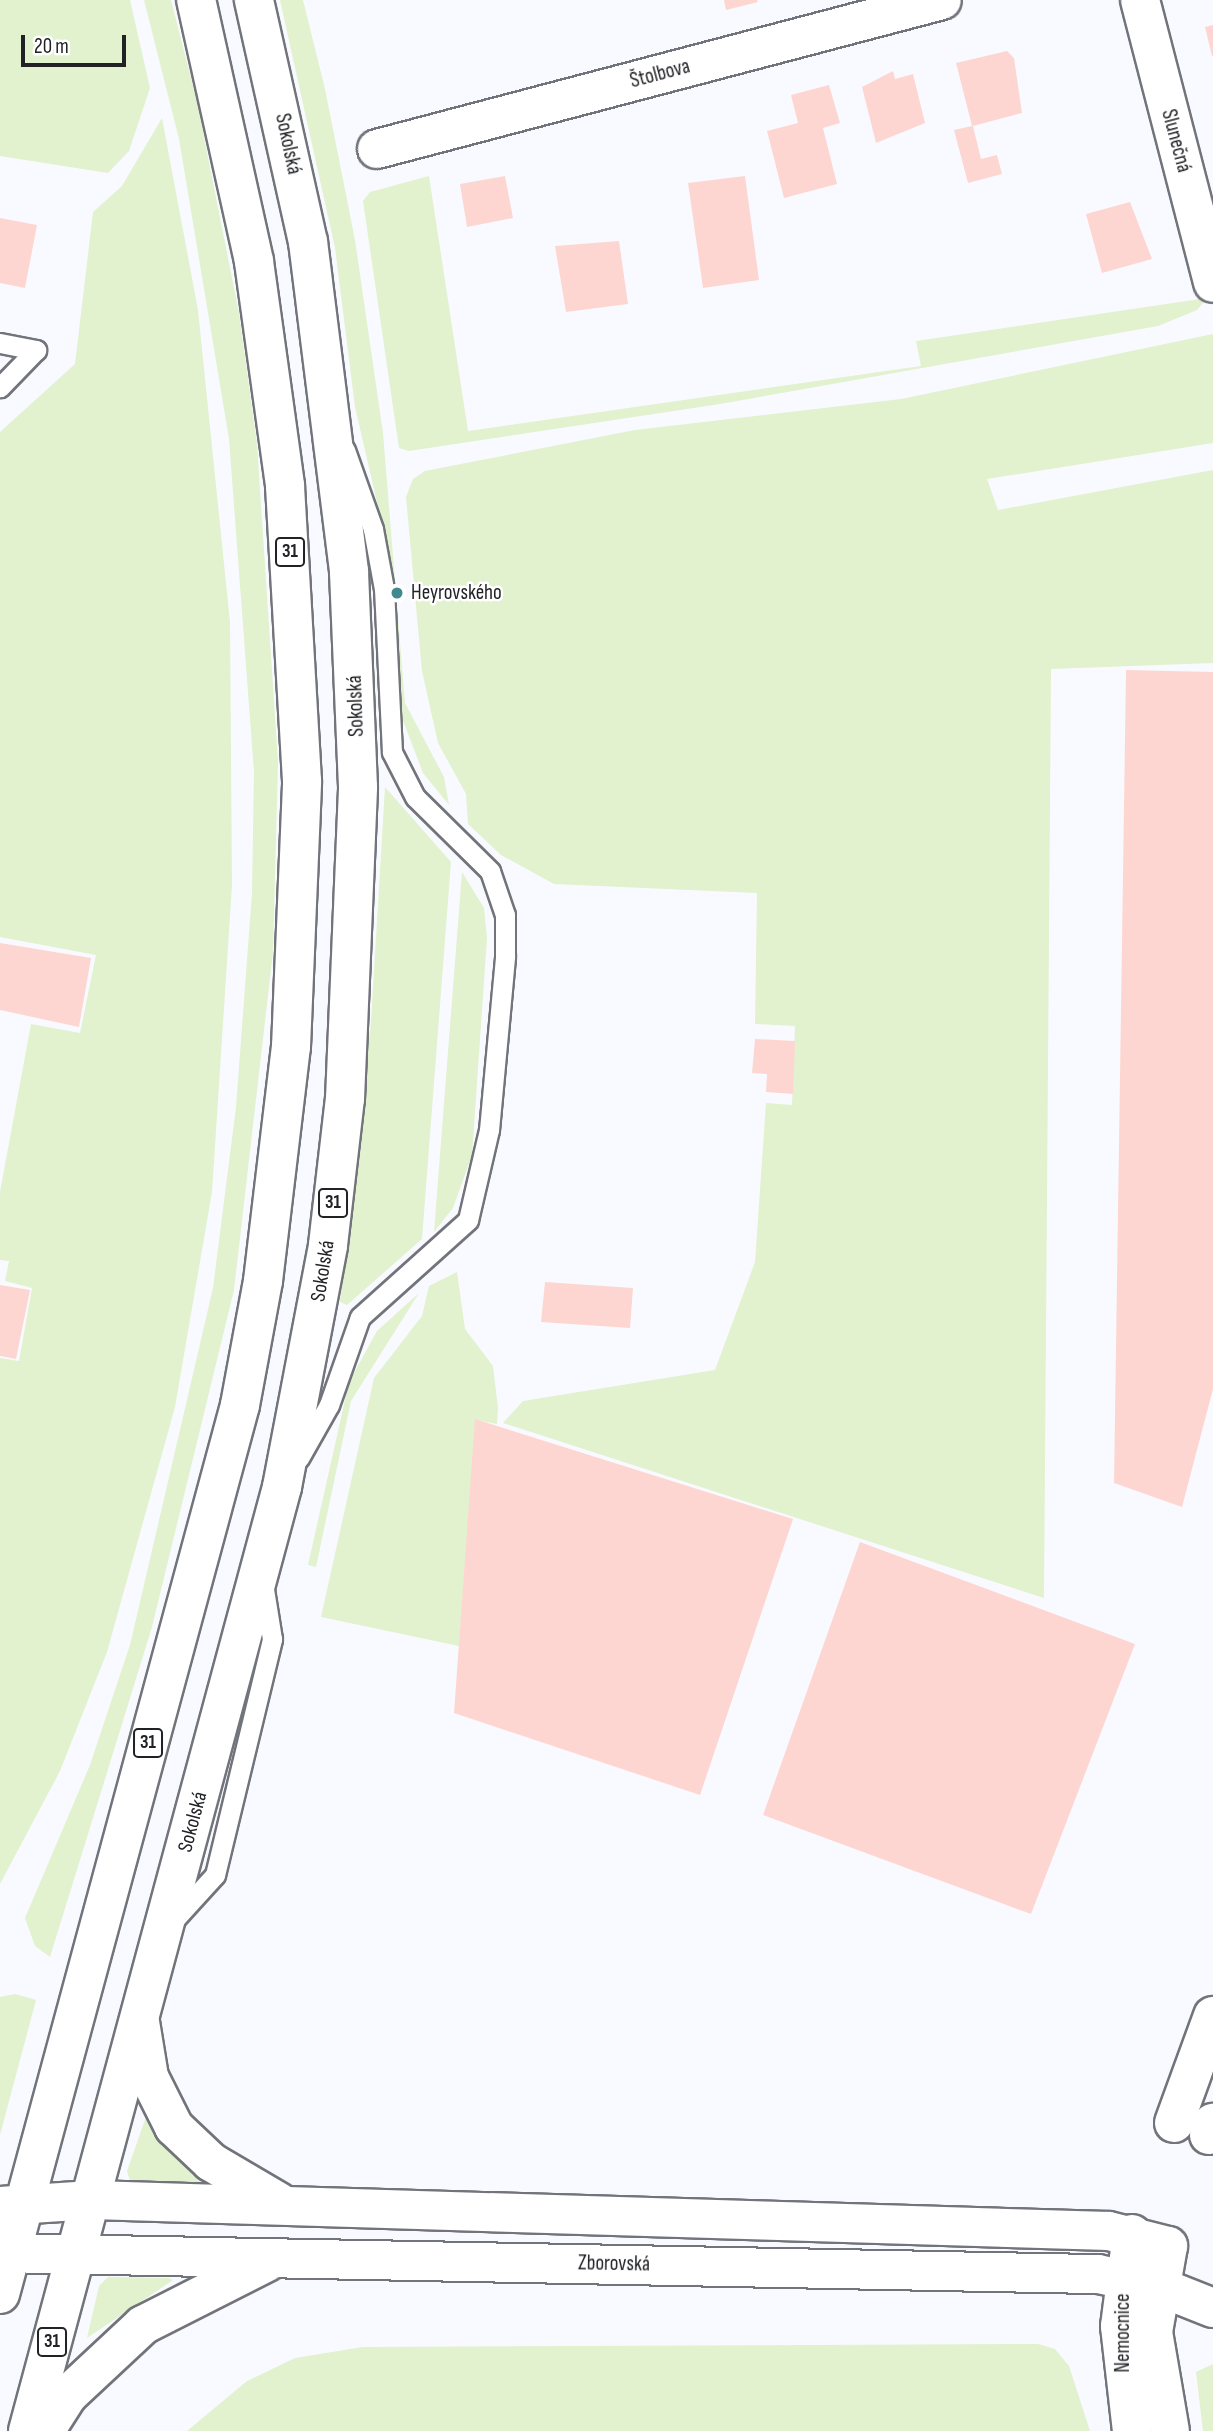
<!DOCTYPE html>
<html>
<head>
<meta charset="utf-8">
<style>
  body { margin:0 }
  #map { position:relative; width:1213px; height:2431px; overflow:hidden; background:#f9faff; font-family:"Sofia Sans Condensed",sans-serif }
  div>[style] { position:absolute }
  .green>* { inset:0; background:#e2f1ce }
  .building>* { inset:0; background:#fed6d1 }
  .roads { filter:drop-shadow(2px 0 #72747b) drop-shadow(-2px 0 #72747b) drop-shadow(0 2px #72747b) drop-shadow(0 -2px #72747b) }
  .lane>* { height:19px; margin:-9.5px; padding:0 9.5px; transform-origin:9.5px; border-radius:9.5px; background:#fff }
  .street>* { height:38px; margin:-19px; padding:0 19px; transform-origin:19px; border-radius:19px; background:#fff }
  .secondary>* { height:38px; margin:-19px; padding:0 19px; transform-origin:19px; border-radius:19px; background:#fff }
  .primary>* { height:38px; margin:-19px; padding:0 19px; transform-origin:19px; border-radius:19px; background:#fff }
  .dots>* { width:19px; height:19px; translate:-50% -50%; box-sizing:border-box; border:4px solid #fff; border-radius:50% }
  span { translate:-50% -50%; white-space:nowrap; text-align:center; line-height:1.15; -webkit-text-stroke:5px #fff; paint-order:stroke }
  .shield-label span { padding:2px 5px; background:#fff; border:2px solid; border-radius:5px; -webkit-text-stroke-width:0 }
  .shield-label { font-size:19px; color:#212225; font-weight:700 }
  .street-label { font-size:21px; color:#212225 }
  .poi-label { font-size:21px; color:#212225 }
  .left { translate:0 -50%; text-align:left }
  .scale { position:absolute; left:21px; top:35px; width:105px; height:32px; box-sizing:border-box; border:4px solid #212225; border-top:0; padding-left:9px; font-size:21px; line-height:24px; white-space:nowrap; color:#212225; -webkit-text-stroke:5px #fff; paint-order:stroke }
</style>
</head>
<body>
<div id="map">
  <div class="green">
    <div style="clip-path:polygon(0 0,130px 0,150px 88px,129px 151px,108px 173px,0 156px)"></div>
    <div style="clip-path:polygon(144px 0,171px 0,197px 102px,239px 313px,257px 444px,278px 762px,273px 952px,234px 1290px,152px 1627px,50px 1957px,35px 1946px,25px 1918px,90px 1765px,130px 1645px,213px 1288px,236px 1107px,252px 893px,254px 772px,229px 439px,179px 139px)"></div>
    <div style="clip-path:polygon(280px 0,303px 0,325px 89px,355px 240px,383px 433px,405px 703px,444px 777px,449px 805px,423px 773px,397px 705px,388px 550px,355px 407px,335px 248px)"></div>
    <div style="clip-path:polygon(162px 118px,198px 310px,230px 622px,232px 885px,212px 1192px,175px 1407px,107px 1652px,60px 1771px,0 1884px,0 1358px,19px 1361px,32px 1288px,5px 1281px,9px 1261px,0 1260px,0 1192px,31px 1024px,80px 1033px,96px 955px,0 937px,0 432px,75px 364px,93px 212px,122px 186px)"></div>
    <div style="clip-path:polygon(429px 176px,468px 431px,921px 366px,916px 341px,1207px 298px,1197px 310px,1158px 326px,720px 404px,409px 451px,399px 448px,363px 201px,370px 192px)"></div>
    <div style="clip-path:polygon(1213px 334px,1213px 443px,987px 479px,998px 510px,1213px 470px,1213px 663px,1051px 669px,1044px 1598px,503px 1423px,523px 1401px,715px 1370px,755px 1262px,766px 1103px,792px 1105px,795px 1026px,755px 1024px,757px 893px,554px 884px,501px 855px,468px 824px,466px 794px,438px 743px,422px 671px,406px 497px,413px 479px,425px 471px,635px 430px,901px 399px)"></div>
    <div style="clip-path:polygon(385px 787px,451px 862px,422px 1239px,347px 1305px,340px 1302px,371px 1022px)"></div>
    <div style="clip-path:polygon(462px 872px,484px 908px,487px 938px,472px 1155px,453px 1208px,434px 1232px)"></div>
    <div style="clip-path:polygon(457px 1272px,465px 1329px,493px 1366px,498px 1408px,497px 1424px,476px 1420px,459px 1646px,321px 1617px,374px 1378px,422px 1316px,429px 1286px)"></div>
    <div style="clip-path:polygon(419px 1293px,351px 1401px,316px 1567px,308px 1565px,349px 1382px,377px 1331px)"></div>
    <div style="clip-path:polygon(15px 1994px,36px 2000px,0 2135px,0 1997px)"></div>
    <div style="clip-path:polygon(147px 2114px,175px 2158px,208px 2182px,130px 2181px,127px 2171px)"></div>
    <div style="clip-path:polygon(108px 2277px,169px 2278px,173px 2280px,87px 2338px,99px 2286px)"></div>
    <div style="clip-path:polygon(1038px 2344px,1055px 2349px,1069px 2366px,1090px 2431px,187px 2431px,247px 2381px,295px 2358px,363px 2347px)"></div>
    <div style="clip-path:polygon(1213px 2364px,1213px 2431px,1203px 2431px,1196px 2372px)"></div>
  </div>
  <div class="building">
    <div style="clip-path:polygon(724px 0,757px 0,758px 2px,726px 10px)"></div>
    <div style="clip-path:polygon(1213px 25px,1213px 56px,1212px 56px,1205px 27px)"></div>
    <div style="clip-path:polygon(1007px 51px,1014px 58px,1022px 113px,973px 126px,981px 159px,997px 155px,1002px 174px,968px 183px,954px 130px,972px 126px,956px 63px)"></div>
    <div style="clip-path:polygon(893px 71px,895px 79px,913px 74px,925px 123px,876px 143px,862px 87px)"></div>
    <div style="clip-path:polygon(829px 85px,840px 123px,823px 128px,837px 184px,784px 198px,767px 131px,798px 123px,791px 95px)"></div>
    <div style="clip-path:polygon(505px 176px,513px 218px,467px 227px,460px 184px)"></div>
    <div style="clip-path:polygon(745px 176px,759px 280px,703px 288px,688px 183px)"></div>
    <div style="clip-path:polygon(1130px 202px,1152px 259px,1102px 273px,1086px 214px)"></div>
    <div style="clip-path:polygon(0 218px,37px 225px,25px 288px,0 283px)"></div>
    <div style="clip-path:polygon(619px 241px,628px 304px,566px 312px,555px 246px)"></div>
    <div style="clip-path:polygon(1126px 670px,1213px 672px,1213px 1389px,1182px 1507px,1114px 1483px)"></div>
    <div style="clip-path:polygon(0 943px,91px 958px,79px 1027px,0 1010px)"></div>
    <div style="clip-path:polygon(755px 1039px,795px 1041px,793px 1094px,766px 1092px,767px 1074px,752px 1073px)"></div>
    <div style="clip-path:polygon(545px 1282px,633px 1288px,630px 1328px,541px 1322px)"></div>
    <div style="clip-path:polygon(0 1285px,30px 1290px,16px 1359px,0 1356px)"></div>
    <div style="clip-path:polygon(475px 1419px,793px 1519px,700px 1795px,454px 1713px)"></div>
    <div style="clip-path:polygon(860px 1542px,1135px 1644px,1031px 1914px,763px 1815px)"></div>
  </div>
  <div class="roads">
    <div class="lane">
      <div style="left:0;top:343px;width:37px;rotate:11deg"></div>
      <div style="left:36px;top:350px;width:52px;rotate:134.2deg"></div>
      <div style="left:299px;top:1458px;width:61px;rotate:-60.5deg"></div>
      <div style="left:329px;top:1405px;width:93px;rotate:-70.6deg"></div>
      <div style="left:360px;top:1317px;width:145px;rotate:-41.9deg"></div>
      <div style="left:468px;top:1220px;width:92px;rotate:-76.9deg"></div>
      <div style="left:489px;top:1130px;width:175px;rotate:-84.7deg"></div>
      <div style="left:505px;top:956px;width:41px;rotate:-90deg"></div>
      <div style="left:505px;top:915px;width:46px;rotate:-108.8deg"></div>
      <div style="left:490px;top:871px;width:105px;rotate:-135.4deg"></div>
      <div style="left:415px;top:797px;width:51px;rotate:-117.1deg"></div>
      <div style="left:392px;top:752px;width:163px;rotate:-92.8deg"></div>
      <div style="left:384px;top:589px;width:61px;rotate:-100.4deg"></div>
      <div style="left:373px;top:529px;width:84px;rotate:-109.5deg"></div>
      <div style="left:173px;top:1921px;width:62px;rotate:-47.6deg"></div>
      <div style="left:215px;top:1875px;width:243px;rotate:-76.4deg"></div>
      <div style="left:272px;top:1639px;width:51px;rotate:-99.1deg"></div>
    </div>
    <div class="street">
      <div style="left:1140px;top:0;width:292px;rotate:75.5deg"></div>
      <div style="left:377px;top:149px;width:584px;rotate:-14.77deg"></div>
      <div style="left:1132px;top:2234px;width:93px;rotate:97.4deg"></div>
      <div style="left:1120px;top:2326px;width:106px;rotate:83.5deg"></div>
      <div style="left:1168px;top:2246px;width:87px;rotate:99.9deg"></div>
      <div style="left:1153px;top:2332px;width:100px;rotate:80.3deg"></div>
    </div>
    <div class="secondary">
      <div style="left:140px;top:2022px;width:56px;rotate:80.7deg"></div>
      <div style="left:149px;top:2077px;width:56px;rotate:63.4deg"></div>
      <div style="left:174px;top:2127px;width:51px;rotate:43.4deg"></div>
      <div style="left:211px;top:2162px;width:79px;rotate:30.5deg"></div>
      <div style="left:1174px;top:2123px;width:114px;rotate:-70deg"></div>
      <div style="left:1209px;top:2135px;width:13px;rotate:-72deg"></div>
      <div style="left:0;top:2206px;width:92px;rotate:-3.7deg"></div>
      <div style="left:92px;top:2200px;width:1017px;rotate:1.75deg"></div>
      <div style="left:1109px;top:2231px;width:61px;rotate:14.3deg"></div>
      <div style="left:0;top:2253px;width:1098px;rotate:1.1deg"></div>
      <div style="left:1098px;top:2274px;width:63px;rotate:11.8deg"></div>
      <div style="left:1160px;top:2287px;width:57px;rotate:21.6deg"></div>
      <div style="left:45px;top:2431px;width:43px;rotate:-57.4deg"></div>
      <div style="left:68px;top:2395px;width:103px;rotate:-43deg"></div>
      <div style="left:143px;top:2325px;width:139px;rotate:-26.9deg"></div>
    </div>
    <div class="primary">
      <div style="left:0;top:2294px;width:921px;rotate:-74.89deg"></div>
      <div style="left:240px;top:1405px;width:126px;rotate:-79.5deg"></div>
      <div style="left:263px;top:1281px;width:236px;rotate:-83.2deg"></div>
      <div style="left:291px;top:1047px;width:266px;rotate:-87.6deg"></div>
      <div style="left:302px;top:781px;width:296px;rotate:-93.3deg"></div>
      <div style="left:285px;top:485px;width:226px;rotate:-97.9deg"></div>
      <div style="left:254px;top:261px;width:267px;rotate:-102.5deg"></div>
      <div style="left:28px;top:2431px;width:978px;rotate:-74.94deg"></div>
      <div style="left:282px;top:1487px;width:246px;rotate:-79.2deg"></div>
      <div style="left:328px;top:1245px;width:147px;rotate:-83.4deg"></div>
      <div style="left:345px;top:1099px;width:312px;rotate:-87.6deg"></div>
      <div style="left:358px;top:787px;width:216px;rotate:-92.4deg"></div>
      <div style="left:349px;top:571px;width:332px;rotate:-97.1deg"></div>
      <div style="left:308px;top:242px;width:248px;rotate:-102.6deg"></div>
    </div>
  </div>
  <div class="dots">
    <div style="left:397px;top:593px;background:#418990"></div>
  </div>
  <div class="shield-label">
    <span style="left:290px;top:552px">31</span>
    <span style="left:333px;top:1203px">31</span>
    <span style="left:148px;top:1743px">31</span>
    <span style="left:52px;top:2342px">31</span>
  </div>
  <div class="street-label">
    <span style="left:660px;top:74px;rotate:-15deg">Štolbova</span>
    <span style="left:1176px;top:141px;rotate:75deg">Slunečná</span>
    <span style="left:288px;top:144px;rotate:78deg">Sokolská</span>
    <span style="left:356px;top:706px;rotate:-92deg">Sokolská</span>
    <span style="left:323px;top:1271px;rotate:-81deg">Sokolská</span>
    <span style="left:193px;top:1822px;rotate:-75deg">Sokolská</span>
    <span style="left:614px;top:2264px;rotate:1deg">Zborovská</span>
    <span style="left:1123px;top:2333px;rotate:-90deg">Nemocnice</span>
  </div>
  <div class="poi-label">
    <span class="left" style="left:411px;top:593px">Heyrovského</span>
  </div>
  <div class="scale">20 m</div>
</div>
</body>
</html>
